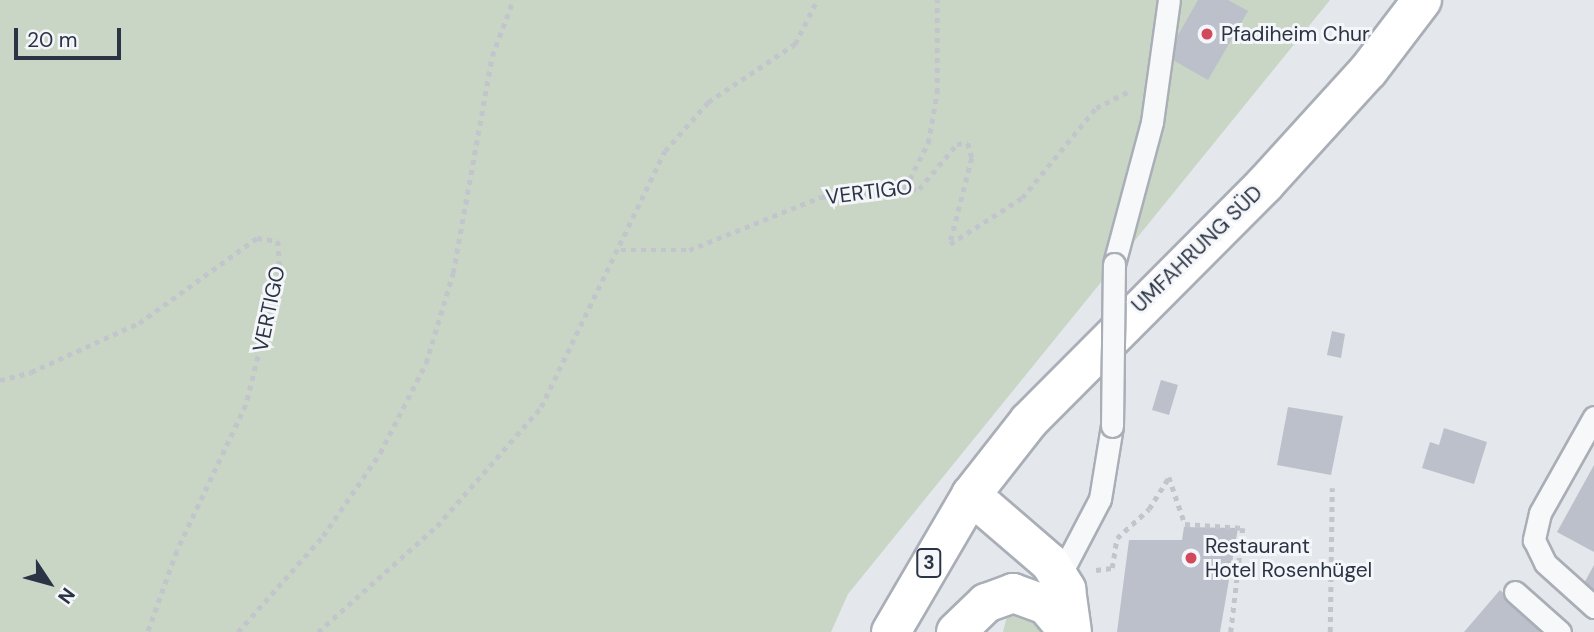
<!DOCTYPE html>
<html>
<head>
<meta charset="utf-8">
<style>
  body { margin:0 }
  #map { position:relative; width:1594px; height:632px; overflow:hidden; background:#e4e7ec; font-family:"DM Sans",sans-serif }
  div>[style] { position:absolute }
  .green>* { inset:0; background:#c9d6c5 }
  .building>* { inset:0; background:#bbc0ca }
  .path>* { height:4.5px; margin-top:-2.25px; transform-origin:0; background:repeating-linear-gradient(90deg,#c2c5cb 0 5px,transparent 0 10px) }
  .roads { filter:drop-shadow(2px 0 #a9aeb7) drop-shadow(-2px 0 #a9aeb7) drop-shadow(0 2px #a9aeb7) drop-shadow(0 -2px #a9aeb7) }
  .service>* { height:21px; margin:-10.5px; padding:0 10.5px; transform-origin:10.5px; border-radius:10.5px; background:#f7f8fa }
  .primary>* { height:38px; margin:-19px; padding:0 19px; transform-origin:19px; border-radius:19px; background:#fff }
  .bridges { filter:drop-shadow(2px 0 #a9aeb7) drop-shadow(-2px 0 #a9aeb7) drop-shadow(0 2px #a9aeb7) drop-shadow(0 -2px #a9aeb7) }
  .service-bridge>* { height:21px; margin:-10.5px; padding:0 10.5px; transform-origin:10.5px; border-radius:10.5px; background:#f7f8fa }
  .dots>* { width:19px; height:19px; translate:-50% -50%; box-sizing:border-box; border:4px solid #f4f6f9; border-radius:50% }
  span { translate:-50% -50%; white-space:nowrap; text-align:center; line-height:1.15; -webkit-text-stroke:6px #f4f6f9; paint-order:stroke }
  .shield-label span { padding:2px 5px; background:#f4f6f9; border:2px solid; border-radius:5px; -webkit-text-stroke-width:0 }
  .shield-label { font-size:19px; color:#2b3445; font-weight:700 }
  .poi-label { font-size:21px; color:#2b3445 }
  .left { translate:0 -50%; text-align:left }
  .street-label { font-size:21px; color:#2b3445 }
  .north { position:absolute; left:14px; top:548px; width:70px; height:70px; -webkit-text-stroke:5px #f4f6f9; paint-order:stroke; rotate:126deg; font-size:19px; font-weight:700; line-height:28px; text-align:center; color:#2b3445 }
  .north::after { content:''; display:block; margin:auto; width:24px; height:32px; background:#2b3445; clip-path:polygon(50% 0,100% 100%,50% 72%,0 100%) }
  .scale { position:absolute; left:14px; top:28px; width:107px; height:32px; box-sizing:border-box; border:4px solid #2b3445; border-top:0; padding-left:9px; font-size:21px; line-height:24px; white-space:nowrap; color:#2b3445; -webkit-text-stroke:5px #f4f6f9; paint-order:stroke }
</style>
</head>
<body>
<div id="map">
  <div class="green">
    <div style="clip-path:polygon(0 0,1330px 0,848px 594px,831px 632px,0 632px)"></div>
    <div style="clip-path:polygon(1013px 593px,1069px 632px,1003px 632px)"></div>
  </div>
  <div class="building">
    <div style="clip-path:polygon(1198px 0,1228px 0,1248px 11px,1208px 80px,1166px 56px)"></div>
    <div style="clip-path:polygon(1332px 331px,1345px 334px,1341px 358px,1327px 355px)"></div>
    <div style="clip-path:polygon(1161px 380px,1178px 385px,1169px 415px,1152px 410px)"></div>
    <div style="clip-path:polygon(1288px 407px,1343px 416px,1331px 475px,1277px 465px)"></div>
    <div style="clip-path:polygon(1444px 428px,1487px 442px,1474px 484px,1422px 468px,1430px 442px,1439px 445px)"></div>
    <div style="clip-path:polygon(1594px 465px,1594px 552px,1557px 532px)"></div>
    <div style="clip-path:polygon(1184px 527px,1238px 528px,1220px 632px,1117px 632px,1129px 540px,1182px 540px)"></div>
    <div style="clip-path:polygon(1594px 565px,1594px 594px,1582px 587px)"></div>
    <div style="clip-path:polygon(1500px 590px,1548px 632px,1464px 632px)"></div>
  </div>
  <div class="path">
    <div style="left:905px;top:188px;width:51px;rotate:-62.9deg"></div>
    <div style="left:928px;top:143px;width:51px;rotate:-79.8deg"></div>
    <div style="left:937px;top:93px;width:93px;rotate:-90deg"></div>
    <div style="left:621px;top:250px;width:68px"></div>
    <div style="left:689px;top:250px;width:142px;rotate:-21.9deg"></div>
    <div style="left:821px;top:197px;width:98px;rotate:-4.7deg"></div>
    <div style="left:919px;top:189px;width:59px;rotate:-49.8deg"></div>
    <div style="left:957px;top:144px;width:11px;rotate:-5deg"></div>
    <div style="left:968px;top:143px;width:16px;rotate:75deg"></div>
    <div style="left:972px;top:158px;width:89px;rotate:104.3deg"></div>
    <div style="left:950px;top:244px;width:85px;rotate:-32.6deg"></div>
    <div style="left:1022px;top:198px;width:117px;rotate:-50.6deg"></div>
    <div style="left:1096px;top:108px;width:37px;rotate:-27deg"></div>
    <div style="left:0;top:380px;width:32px;rotate:-14deg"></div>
    <div style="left:31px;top:372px;width:119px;rotate:-24.4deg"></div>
    <div style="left:139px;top:323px;width:145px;rotate:-35.8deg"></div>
    <div style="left:257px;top:238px;width:21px;rotate:8deg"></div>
    <div style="left:278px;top:241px;width:28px;rotate:86deg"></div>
    <div style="left:280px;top:269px;width:140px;rotate:104deg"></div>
    <div style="left:246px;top:405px;width:161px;rotate:115.3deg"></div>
    <div style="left:177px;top:551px;width:86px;rotate:109.7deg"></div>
    <div style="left:1096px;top:570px;width:16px;rotate:-7deg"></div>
    <div style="left:1112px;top:568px;width:30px;rotate:-81deg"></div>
    <div style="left:1117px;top:538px;width:43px;rotate:-42.2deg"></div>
    <div style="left:1149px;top:509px;width:38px;rotate:-58deg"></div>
    <div style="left:1169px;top:477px;width:50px;rotate:71.2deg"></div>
    <div style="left:1185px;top:524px;width:58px;rotate:3.9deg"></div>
    <div style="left:1243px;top:528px;width:105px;rotate:96.6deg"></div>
    <div style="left:238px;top:632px;width:128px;rotate:-48.5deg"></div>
    <div style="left:323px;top:536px;width:101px;rotate:-55.5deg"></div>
    <div style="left:380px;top:453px;width:101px;rotate:-62.9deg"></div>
    <div style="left:426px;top:363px;width:94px;rotate:-73.3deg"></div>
    <div style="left:453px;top:273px;width:220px;rotate:-79.8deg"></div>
    <div style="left:492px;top:56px;width:60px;rotate:-69.4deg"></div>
    <div style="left:318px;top:632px;width:159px;rotate:-41.7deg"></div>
    <div style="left:437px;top:526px;width:158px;rotate:-48.8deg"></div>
    <div style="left:541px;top:407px;width:284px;rotate:-64.2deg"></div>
    <div style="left:665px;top:151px;width:65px;rotate:-48.7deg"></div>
    <div style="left:708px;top:102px;width:105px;rotate:-33.7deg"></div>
    <div style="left:795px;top:44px;width:49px;rotate:-63.4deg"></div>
    <div style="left:1330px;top:632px;width:144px;rotate:-89.2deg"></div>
  </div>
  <div class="roads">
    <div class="service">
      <div style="left:1114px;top:264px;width:147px;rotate:-75deg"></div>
      <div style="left:1152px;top:122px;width:123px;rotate:-82.1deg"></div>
      <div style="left:1594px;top:417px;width:110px;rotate:119.4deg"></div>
      <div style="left:1540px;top:513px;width:28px;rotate:103deg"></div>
      <div style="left:1534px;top:540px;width:25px;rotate:64deg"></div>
      <div style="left:1545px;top:563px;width:66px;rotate:41.9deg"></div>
      <div style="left:1056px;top:583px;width:95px;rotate:-62.4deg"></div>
      <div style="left:1100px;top:499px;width:74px;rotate:-80.7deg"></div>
      <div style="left:1515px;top:592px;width:60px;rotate:41.6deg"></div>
    </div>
    <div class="primary">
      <div style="left:971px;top:495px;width:104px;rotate:40.7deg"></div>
      <div style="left:1050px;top:563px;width:31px;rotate:58deg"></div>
      <div style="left:1066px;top:589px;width:43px;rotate:82.1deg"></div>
      <div style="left:891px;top:632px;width:159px;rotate:-59.7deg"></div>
      <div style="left:971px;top:495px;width:94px;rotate:-51.9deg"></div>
      <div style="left:1029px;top:421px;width:334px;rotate:-45.1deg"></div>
      <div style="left:1265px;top:184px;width:153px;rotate:-47.7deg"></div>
      <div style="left:1368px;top:71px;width:89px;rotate:-52.7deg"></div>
      <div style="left:956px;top:632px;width:42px;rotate:-44deg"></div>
      <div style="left:986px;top:603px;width:29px;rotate:-20deg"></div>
      <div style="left:1013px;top:593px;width:35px;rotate:20deg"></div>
      <div style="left:1046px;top:605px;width:35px;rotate:50deg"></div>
    </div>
  </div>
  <div class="bridges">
    <div class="service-bridge">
      <div style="left:1112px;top:426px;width:162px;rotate:-89.3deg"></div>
    </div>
  </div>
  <div class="dots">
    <div style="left:1207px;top:34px;background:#d1495b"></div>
    <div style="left:1191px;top:558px;background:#d1495b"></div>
  </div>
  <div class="shield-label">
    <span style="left:929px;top:563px">3</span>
  </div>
  <div class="poi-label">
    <span class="left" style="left:1221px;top:34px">Pfadiheim Chur</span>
    <span class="left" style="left:1205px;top:558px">Restaurant<br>Hotel Rosenhügel</span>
  </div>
  <div class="street-label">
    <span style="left:869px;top:192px;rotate:-7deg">VERTIGO</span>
    <span style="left:1197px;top:249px;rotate:-44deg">UMFAHRUNG SÜD</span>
    <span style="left:269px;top:309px;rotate:-78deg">VERTIGO</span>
  </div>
  <div class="north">N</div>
  <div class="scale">20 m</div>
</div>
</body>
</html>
